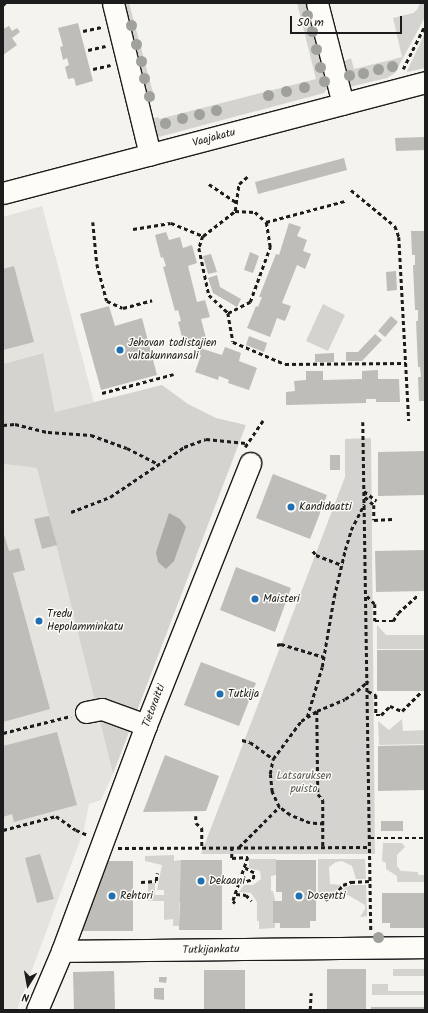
<!DOCTYPE html>
<html>
<head>
<meta charset="utf-8">
<style>
  body { margin:0 }
  #map { position:relative; width:428px; height:1013px; overflow:hidden; background:#f4f3ee; font-family:Kalam,sans-serif }
  div>[style] { position:absolute }
  .built>* { inset:0; background:#e4e3de }
  .green>* { inset:0; background:#d4d3cf }
  .water>* { inset:0; background:#abaaa6 }
  .building>* { inset:0; background:#bebdba }
  .path>* { height:2.5px; margin-top:-1.25px; transform-origin:0; background:repeating-linear-gradient(90deg,#1c1c1c 0 4px,transparent 0 7px) }
  .roads { filter:drop-shadow(1px 0 #1c1c1c) drop-shadow(-1px 0 #1c1c1c) drop-shadow(0 1px #1c1c1c) drop-shadow(0 -1px #1c1c1c) }
  .minor>* { height:21px; margin:-10.5px; padding:0 10.5px; transform-origin:10.5px; border-radius:10.5px; background:#fdfcf7 }
  .trees>* { width:11px; height:11px; margin:-5.5px; border-radius:50%; background:#a0a09d }
  .dots>* { width:11px; height:11px; translate:-50% -50%; box-sizing:border-box; border:2px solid #fdfcf7; border-radius:50% }
  span { translate:-50% -50%; white-space:nowrap; text-align:center; line-height:1.15; -webkit-text-stroke:3px #fdfcf7; paint-order:stroke }
  .street-label { font-size:11px; color:#1c1c1c }
  .poi-label { font-size:11px; color:#1c1c1c }
  .left { translate:0 -50%; text-align:left }
  .park-label { font-size:11px; color:#5c5c5b }
  .frame { position:absolute; inset:0; border:4px solid #1c1c1c; pointer-events:none }
  .north { position:absolute; left:8px; top:965px; width:40px; height:40px; -webkit-text-stroke:3px #fdfcf7; paint-order:stroke; rotate:191deg; font-size:11px; font-weight:700; line-height:16px; text-align:center; color:#1c1c1c }
  .north::after { content:''; display:block; margin:auto; width:14px; height:18px; background:#1c1c1c; clip-path:polygon(50% 0,100% 100%,50% 72%,0 100%) }
  .scale { position:absolute; left:290px; top:16px; width:112px; height:18px; box-sizing:border-box; border:2px solid #1c1c1c; border-top:0; padding-left:5px; font-size:12px; line-height:14px; white-space:nowrap; color:#1c1c1c; -webkit-text-stroke:3px #fdfcf7; paint-order:stroke }
</style>
</head>
<body>
<div id="map">
  <div class="built">
    <div style="clip-path:polygon(42px 206px,94px 402px,55px 412px,42px 353px,3px 364px,3px 217px)"></div>
    <div style="clip-path:polygon(3px 464px,37px 468px,113px 774px,101px 800px,89px 804px,84px 830px,17px 1010px,3px 1010px)"></div>
  </div>
  <div class="green">
    <div style="clip-path:polygon(122px 3px,129px 3px,155px 100px,148px 102px)"></div>
    <div style="clip-path:polygon(297px 3px,310px 3px,330px 84px,324px 93px,155px 138px,151px 119px,158px 117px,159px 119px,316px 79px)"></div>
    <div style="clip-path:polygon(420px 3px,425px 3px,425px 17px,395px 73px,387px 78px,349px 87px,342px 62px,351px 58px,354px 69px,402px 57px,393px 18px,413px 13px,417px 10px)"></div>
    <div style="clip-path:polygon(425px 33px,425px 68px,407px 72px,407px 71px)"></div>
    <div style="clip-path:polygon(323px 304px,345px 315px,328px 351px,306px 341px)"></div>
    <div style="clip-path:polygon(43px 353px,55px 412px,162px 385px,188px 404px,216px 418px,246px 425px,113px 774px,37px 468px,3px 464px,3px 364px)"></div>
    <div style="clip-path:polygon(371px 438px,375px 854px,201px 854px,345px 477px,345px 439px)"></div>
    <div style="clip-path:polygon(377px 625px,386px 635px,425px 635px,425px 649px,377px 649px)"></div>
    <div style="clip-path:polygon(402px 719px,403px 731px,425px 730px,425px 744px,379px 745px,378px 721px,389px 730px)"></div>
    <div style="clip-path:polygon(383px 843px,402px 843px,405px 847px,397px 855px,397px 866px,401px 871px,418px 872px,418px 875px,424px 875px,424px 882px,397px 882px,397px 876px,386px 869px,386px 863px,382px 861px)"></div>
    <div style="clip-path:polygon(174px 855px,174px 861px,181px 860px,181px 902px,179px 903px,179px 926px,173px 926px,173px 919px,164px 920px,164px 901px,148px 901px,148px 883px,155px 883px,155px 895px,164px 895px,164px 890px,157px 890px,162px 865px,145px 861px,145px 856px)"></div>
    <div style="clip-path:polygon(249px 859px,276px 859px,276px 875px,271px 876px,271px 891px,273px 891px,275px 900px,275px 928px,259px 929px,259px 921px,257px 921px,257px 902px,251px 893px,239px 892px,244px 885px,253px 885px,261px 879px,260px 871px,249px 868px)"></div>
    <div style="clip-path:polygon(318px 859px,365px 859px,366px 879px,356px 879px,352px 866px,342px 861px,336px 862px,329px 867px,330px 884px,341px 885px,331px 896px,318px 896px)"></div>
    <div style="clip-path:polygon(352px 885px,366px 885px,367px 916px,360px 917px,365px 909px,365px 905px,348px 895px,340px 893px,346px 887px)"></div>
    <div style="clip-path:polygon(393px 969px,425px 969px,425px 976px,393px 976px)"></div>
    <div style="clip-path:polygon(372px 984px,388px 984px,388px 991px,425px 991px,425px 995px,372px 995px)"></div>
  </div>
  <div class="water">
    <div style="clip-path:polygon(169px 513px,180px 519px,186px 527px,174px 561px,166px 569px,158px 562px,156px 552px)"></div>
  </div>
  <div class="building">
    <div style="clip-path:polygon(78px 23px,93px 81px,76px 86px,74px 78px,68px 79px,65px 67px,69px 65px,67px 58px,63px 60px,60px 47px,63px 46px,58px 28px)"></div>
    <div style="clip-path:polygon(9px 26px,12px 31px,17px 28px,20px 32px,12px 38px,17px 45px,3px 55px,3px 29px)"></div>
    <div style="clip-path:polygon(425px 137px,425px 150px,396px 151px,395px 138px)"></div>
    <div style="clip-path:polygon(344px 158px,347px 170px,258px 194px,255px 182px)"></div>
    <div style="clip-path:polygon(289px 223px,301px 227px,297px 236px,307px 240px,303px 251px,311px 254px,305px 269px,297px 265px,282px 303px,291px 306px,285px 321px,277px 318px,270px 337px,247px 328px,256px 306px,258px 307px,262px 297px,259px 297px,276px 254px,279px 255px)"></div>
    <div style="clip-path:polygon(411px 231px,424px 231px,425px 239px,425px 401px,419px 401px,418px 377px,421px 377px,420px 367px,418px 367px,416px 321px,418px 321px,418px 310px,415px 310px,413px 265px,415px 265px,415px 255px,412px 255px)"></div>
    <div style="clip-path:polygon(166px 232px,169px 240px,180px 237px,183px 248px,192px 245px,197px 263px,188px 266px,197px 302px,205px 300px,210px 317px,201px 319px,206px 338px,200px 340px,203px 349px,222px 355px,225px 347px,241px 353px,239px 361px,257px 368px,249px 390px,228px 383px,229px 380px,219px 376px,218px 380px,195px 372px,201px 355px,198px 354px,196px 341px,184px 344px,178px 322px,181px 321px,178px 310px,175px 311px,163px 267px,166px 266px,163px 257px,161px 258px,155px 235px)"></div>
    <div style="clip-path:polygon(250px 252px,259px 256px,253px 273px,244px 270px)"></div>
    <div style="clip-path:polygon(211px 254px,217px 272px,208px 274px,203px 256px)"></div>
    <div style="clip-path:polygon(14px 266px,34px 342px,3px 350px,3px 269px)"></div>
    <div style="clip-path:polygon(396px 271px,397px 290px,387px 291px,386px 272px)"></div>
    <div style="clip-path:polygon(217px 275px,220px 287px,241px 299px,237px 307px,213px 293px,208px 278px)"></div>
    <div style="clip-path:polygon(109px 306px,115px 326px,142px 318px,157px 375px,101px 390px,80px 314px)"></div>
    <div style="clip-path:polygon(391px 316px,398px 322px,385px 337px,378px 331px)"></div>
    <div style="clip-path:polygon(375px 334px,382px 340px,362px 361px,346px 361px,346px 352px,358px 352px)"></div>
    <div style="clip-path:polygon(249px 336px,267px 343px,264px 352px,246px 345px)"></div>
    <div style="clip-path:polygon(334px 353px,334px 362px,315px 362px,315px 354px)"></div>
    <div style="clip-path:polygon(378px 370px,378px 379px,399px 379px,400px 402px,376px 402px,376px 399px,366px 399px,366px 403px,286px 405px,286px 392px,295px 391px,294px 381px,306px 380px,306px 371px,323px 371px,323px 380px,362px 379px,362px 371px)"></div>
    <div style="clip-path:polygon(425px 451px,425px 495px,378px 496px,378px 452px)"></div>
    <div style="clip-path:polygon(330px 455px,340px 455px,340px 470px,330px 470px)"></div>
    <div style="clip-path:polygon(273px 474px,327px 495px,310px 539px,256px 518px)"></div>
    <div style="clip-path:polygon(49px 516px,57px 545px,42px 549px,34px 519px)"></div>
    <div style="clip-path:polygon(3px 531px,9px 551px,19px 548px,25px 570px,13px 573px,50px 709px,3px 722px)"></div>
    <div style="clip-path:polygon(425px 550px,425px 591px,376px 592px,375px 551px)"></div>
    <div style="clip-path:polygon(236px 567px,291px 588px,275px 632px,220px 610px)"></div>
    <div style="clip-path:polygon(377px 650px,425px 650px,425px 691px,377px 691px)"></div>
    <div style="clip-path:polygon(201px 662px,256px 683px,239px 726px,184px 705px)"></div>
    <div style="clip-path:polygon(57px 732px,77px 805px,14px 822px,12px 814px,3px 817px,3px 746px)"></div>
    <div style="clip-path:polygon(425px 745px,425px 790px,378px 791px,378px 746px)"></div>
    <div style="clip-path:polygon(165px 755px,219px 776px,206px 811px,143px 812px)"></div>
    <div style="clip-path:polygon(381px 821px,403px 821px,403px 831px,381px 831px)"></div>
    <div style="clip-path:polygon(40px 854px,54px 899px,37px 903px,25px 858px)"></div>
    <div style="clip-path:polygon(181px 860px,222px 860px,222px 930px,179px 930px)"></div>
    <div style="clip-path:polygon(276px 860px,316px 860px,316px 921px,310px 921px,310px 928px,280px 928px,280px 923px,273px 923px,273px 901px,282px 901px,282px 892px,276px 892px)"></div>
    <div style="clip-path:polygon(104px 861px,133px 861px,133px 931px,78px 931px)"></div>
    <div style="clip-path:polygon(382px 893px,425px 893px,425px 928px,390px 928px,390px 923px,382px 923px)"></div>
    <div style="clip-path:polygon(327px 969px,366px 969px,366px 1010px,327px 1010px)"></div>
    <div style="clip-path:polygon(204px 970px,245px 970px,245px 1010px,204px 1010px)"></div>
    <div style="clip-path:polygon(114px 971px,115px 1010px,74px 1010px,73px 972px)"></div>
    <div style="clip-path:polygon(159px 977px,167px 977px,166px 983px,159px 982px)"></div>
    <div style="clip-path:polygon(154px 988px,164px 988px,164px 1000px,154px 999px)"></div>
    <div style="clip-path:polygon(371px 1007px,425px 1007px,425px 1010px,371px 1010px)"></div>
  </div>
  <div class="path">
    <div style="left:3px;top:5px;width:3px;rotate:-45deg"></div>
    <div style="left:83px;top:31px;width:19px;rotate:-12deg"></div>
    <div style="left:88px;top:50px;width:18px;rotate:-13deg"></div>
    <div style="left:93px;top:69px;width:18px;rotate:-13deg"></div>
    <div style="left:403px;top:69px;width:49px;rotate:-63.4deg"></div>
    <div style="left:209px;top:184px;width:32px;rotate:34deg"></div>
    <div style="left:351px;top:190px;width:57px;rotate:39.3deg"></div>
    <div style="left:395px;top:226px;width:12px;rotate:70deg"></div>
    <div style="left:399px;top:237px;width:184px;rotate:86.9deg"></div>
    <div style="left:235px;top:211px;width:27px;rotate:-82deg"></div>
    <div style="left:239px;top:184px;width:11px;rotate:-41deg"></div>
    <div style="left:93px;top:222px;width:42px;rotate:84.6deg"></div>
    <div style="left:97px;top:264px;width:38px;rotate:75deg"></div>
    <div style="left:107px;top:301px;width:17px;rotate:24deg"></div>
    <div style="left:123px;top:308px;width:30px;rotate:-15deg"></div>
    <div style="left:133px;top:229px;width:38px;rotate:-9deg"></div>
    <div style="left:171px;top:223px;width:35px;rotate:22deg"></div>
    <div style="left:203px;top:236px;width:13px;rotate:108deg"></div>
    <div style="left:199px;top:248px;width:48px;rotate:78deg"></div>
    <div style="left:209px;top:295px;width:26px;rotate:43deg"></div>
    <div style="left:228px;top:313px;width:29px;rotate:80deg"></div>
    <div style="left:233px;top:342px;width:56px;rotate:22.9deg"></div>
    <div style="left:285px;top:364px;width:121px;rotate:-0.5deg"></div>
    <div style="left:203px;top:236px;width:41px;rotate:-38deg"></div>
    <div style="left:235px;top:211px;width:20px;rotate:3deg"></div>
    <div style="left:255px;top:212px;width:15px;rotate:42deg"></div>
    <div style="left:266px;top:222px;width:82px;rotate:-14.9deg"></div>
    <div style="left:228px;top:313px;width:25px;rotate:-27deg"></div>
    <div style="left:250px;top:302px;width:59px;rotate:-70deg"></div>
    <div style="left:270px;top:247px;width:25px;rotate:-99deg"></div>
    <div style="left:102px;top:393px;width:74px;rotate:-14.8deg"></div>
    <div style="left:363px;top:422px;width:508px;rotate:89.1deg"></div>
    <div style="left:3px;top:425px;width:12px;rotate:-5deg"></div>
    <div style="left:15px;top:424px;width:34px;rotate:14deg"></div>
    <div style="left:48px;top:432px;width:43px;rotate:4deg"></div>
    <div style="left:91px;top:435px;width:38px;rotate:20deg"></div>
    <div style="left:127px;top:448px;width:36px;rotate:27deg"></div>
    <div style="left:245px;top:447px;width:32px;rotate:-56deg"></div>
    <div style="left:364px;top:491px;width:16px;rotate:38deg"></div>
    <div style="left:365px;top:497px;width:12px;rotate:42deg"></div>
    <div style="left:374px;top:505px;width:15px;rotate:90deg"></div>
    <div style="left:374px;top:520px;width:18px;rotate:-3deg"></div>
    <div style="left:71px;top:512px;width:42px;rotate:-21deg"></div>
    <div style="left:110px;top:497px;width:89px;rotate:-34deg"></div>
    <div style="left:184px;top:447px;width:23px;rotate:-20deg"></div>
    <div style="left:206px;top:439px;width:40px;rotate:5.7deg"></div>
    <div style="left:313px;top:551px;width:5px;rotate:53deg"></div>
    <div style="left:316px;top:555px;width:28px;rotate:21deg"></div>
    <div style="left:367px;top:596px;width:11px;rotate:45deg"></div>
    <div style="left:375px;top:604px;width:17px;rotate:90deg"></div>
    <div style="left:375px;top:621px;width:18px"></div>
    <div style="left:393px;top:621px;width:9px;rotate:-58deg"></div>
    <div style="left:398px;top:613px;width:28px;rotate:-42deg"></div>
    <div style="left:277px;top:645px;width:4px;rotate:-14deg"></div>
    <div style="left:281px;top:644px;width:45px;rotate:16.8deg"></div>
    <div style="left:368px;top:691px;width:9px;rotate:27deg"></div>
    <div style="left:376px;top:695px;width:20px;rotate:90deg"></div>
    <div style="left:376px;top:715px;width:5px"></div>
    <div style="left:381px;top:715px;width:13px;rotate:-45deg"></div>
    <div style="left:390px;top:706px;width:13px;rotate:23deg"></div>
    <div style="left:402px;top:711px;width:27px;rotate:-45deg"></div>
    <div style="left:317px;top:711px;width:83px;rotate:89.3deg"></div>
    <div style="left:318px;top:794px;width:8px;rotate:50deg"></div>
    <div style="left:323px;top:800px;width:47px;rotate:90deg"></div>
    <div style="left:307px;top:717px;width:52px;rotate:-73.3deg"></div>
    <div style="left:322px;top:667px;width:71px;rotate:-80.3deg"></div>
    <div style="left:334px;top:597px;width:48px;rotate:-76.8deg"></div>
    <div style="left:345px;top:550px;width:21px;rotate:-73deg"></div>
    <div style="left:351px;top:530px;width:29px;rotate:-63deg"></div>
    <div style="left:3px;top:733px;width:70px;rotate:-14deg"></div>
    <div style="left:242px;top:740px;width:8px;rotate:14deg"></div>
    <div style="left:250px;top:742px;width:29px;rotate:36deg"></div>
    <div style="left:196px;top:816px;width:7px;rotate:90deg"></div>
    <div style="left:196px;top:823px;width:8px;rotate:40deg"></div>
    <div style="left:202px;top:828px;width:20px;rotate:90deg"></div>
    <div style="left:324px;top:824px;width:14px;rotate:-176deg"></div>
    <div style="left:310px;top:823px;width:22px;rotate:-158deg"></div>
    <div style="left:290px;top:815px;width:14px;rotate:-144deg"></div>
    <div style="left:279px;top:807px;width:17px;rotate:-115deg"></div>
    <div style="left:272px;top:792px;width:18px;rotate:-96deg"></div>
    <div style="left:270px;top:774px;width:15px;rotate:-79deg"></div>
    <div style="left:273px;top:759px;width:47px;rotate:-53.6deg"></div>
    <div style="left:301px;top:721px;width:19px;rotate:-32deg"></div>
    <div style="left:317px;top:711px;width:30px;rotate:-23deg"></div>
    <div style="left:345px;top:699px;width:14px;rotate:-34deg"></div>
    <div style="left:357px;top:691px;width:15px;rotate:-42deg"></div>
    <div style="left:3px;top:830px;width:55px;rotate:-14.8deg"></div>
    <div style="left:56px;top:816px;width:24px;rotate:35deg"></div>
    <div style="left:76px;top:830px;width:13px;rotate:23deg"></div>
    <div style="left:370px;top:838px;width:55px"></div>
    <div style="left:232px;top:847px;width:11px;rotate:90deg"></div>
    <div style="left:232px;top:858px;width:16px;rotate:-4deg"></div>
    <div style="left:248px;top:857px;width:46px;rotate:108.8deg"></div>
    <div style="left:233px;top:901px;width:3px;rotate:45deg"></div>
    <div style="left:239px;top:847px;width:57px;rotate:-45deg"></div>
    <div style="left:118px;top:848px;width:251px;rotate:-0.2deg"></div>
    <div style="left:141px;top:882px;width:15px;rotate:-4deg"></div>
    <div style="left:156px;top:881px;width:8px;rotate:-83deg"></div>
    <div style="left:240px;top:883px;width:14px;rotate:-17deg"></div>
    <div style="left:253px;top:879px;width:6px;rotate:-81deg"></div>
    <div style="left:254px;top:873px;width:10px;rotate:-151deg"></div>
    <div style="left:236px;top:894px;width:10px;rotate:6deg"></div>
    <div style="left:246px;top:895px;width:8px;rotate:45deg"></div>
    <div style="left:325px;top:900px;width:10px;rotate:-29deg"></div>
    <div style="left:334px;top:895px;width:13px;rotate:-48deg"></div>
    <div style="left:343px;top:885px;width:9px;rotate:-21deg"></div>
    <div style="left:351px;top:882px;width:19px;rotate:-3deg"></div>
    <div style="left:310px;top:1010px;width:17px;rotate:-87deg"></div>
  </div>
  <div class="roads">
    <div class="minor">
      <div style="left:113px;top:3px;width:156px;rotate:76.3deg"></div>
      <div style="left:317px;top:3px;width:104px;rotate:75.6deg"></div>
      <div style="left:3px;top:193px;width:436px;rotate:-14.7deg"></div>
      <div style="left:86px;top:712px;width:16px;rotate:-11deg"></div>
      <div style="left:102px;top:709px;width:47px;rotate:20deg"></div>
      <div style="left:62px;top:951px;width:241px;rotate:-69.6deg"></div>
      <div style="left:146px;top:725px;width:282px;rotate:-68.3deg"></div>
      <div style="left:37px;top:1010px;width:64px;rotate:-67deg"></div>
      <div style="left:62px;top:951px;width:363px;rotate:-0.6deg"></div>
    </div>
  </div>
  <div class="trees">
    <div style="left:307px;top:15px"></div>
    <div style="left:131px;top:25px"></div>
    <div style="left:312px;top:31px"></div>
    <div style="left:136px;top:44px"></div>
    <div style="left:316px;top:49px"></div>
    <div style="left:141px;top:61px"></div>
    <div style="left:392px;top:66px"></div>
    <div style="left:320px;top:67px"></div>
    <div style="left:378px;top:69px"></div>
    <div style="left:363px;top:73px"></div>
    <div style="left:349px;top:75px"></div>
    <div style="left:144px;top:78px"></div>
    <div style="left:324px;top:81px"></div>
    <div style="left:304px;top:87px"></div>
    <div style="left:286px;top:91px"></div>
    <div style="left:268px;top:95px"></div>
    <div style="left:149px;top:96px"></div>
    <div style="left:216px;top:110px"></div>
    <div style="left:199px;top:114px"></div>
    <div style="left:182px;top:118px"></div>
    <div style="left:165px;top:123px"></div>
    <div style="left:378px;top:937px"></div>
  </div>
  <div class="dots">
    <div style="left:120px;top:350px;background:#1f6fb2"></div>
    <div style="left:291px;top:507px;background:#1f6fb2"></div>
    <div style="left:255px;top:599px;background:#1f6fb2"></div>
    <div style="left:39px;top:621px;background:#1f6fb2"></div>
    <div style="left:220px;top:694px;background:#1f6fb2"></div>
    <div style="left:201px;top:881px;background:#1f6fb2"></div>
    <div style="left:112px;top:896px;background:#1f6fb2"></div>
    <div style="left:299px;top:896px;background:#1f6fb2"></div>
  </div>
  <div class="street-label">
    <span style="left:214px;top:138px;rotate:-15deg">Vaajakatu</span>
    <span style="left:154px;top:706px;rotate:-69deg">Tietoraitti</span>
    <span style="left:211px;top:950px;rotate:-1deg">Tutkijankatu</span>
  </div>
  <div class="poi-label">
    <span class="left" style="left:128px;top:350px">Jehovan todistajien<br>valtakunnansali</span>
    <span class="left" style="left:299px;top:507px">Kandidaatti</span>
    <span class="left" style="left:263px;top:599px">Maisteri</span>
    <span class="left" style="left:47px;top:621px">Tredu<br>Hepolamminkatu</span>
    <span class="left" style="left:228px;top:694px">Tutkija</span>
    <span class="left" style="left:209px;top:881px">Dekaani</span>
    <span class="left" style="left:120px;top:896px">Rehtori</span>
    <span class="left" style="left:307px;top:896px">Dosentti</span>
  </div>
  <div class="park-label">
    <span style="left:304px;top:783px">Latsaruksen<br>puisto</span>
  </div>
  <div class="frame"></div>
  <div class="north">N</div>
  <div class="scale">50 m</div>
</div>
</body>
</html>
